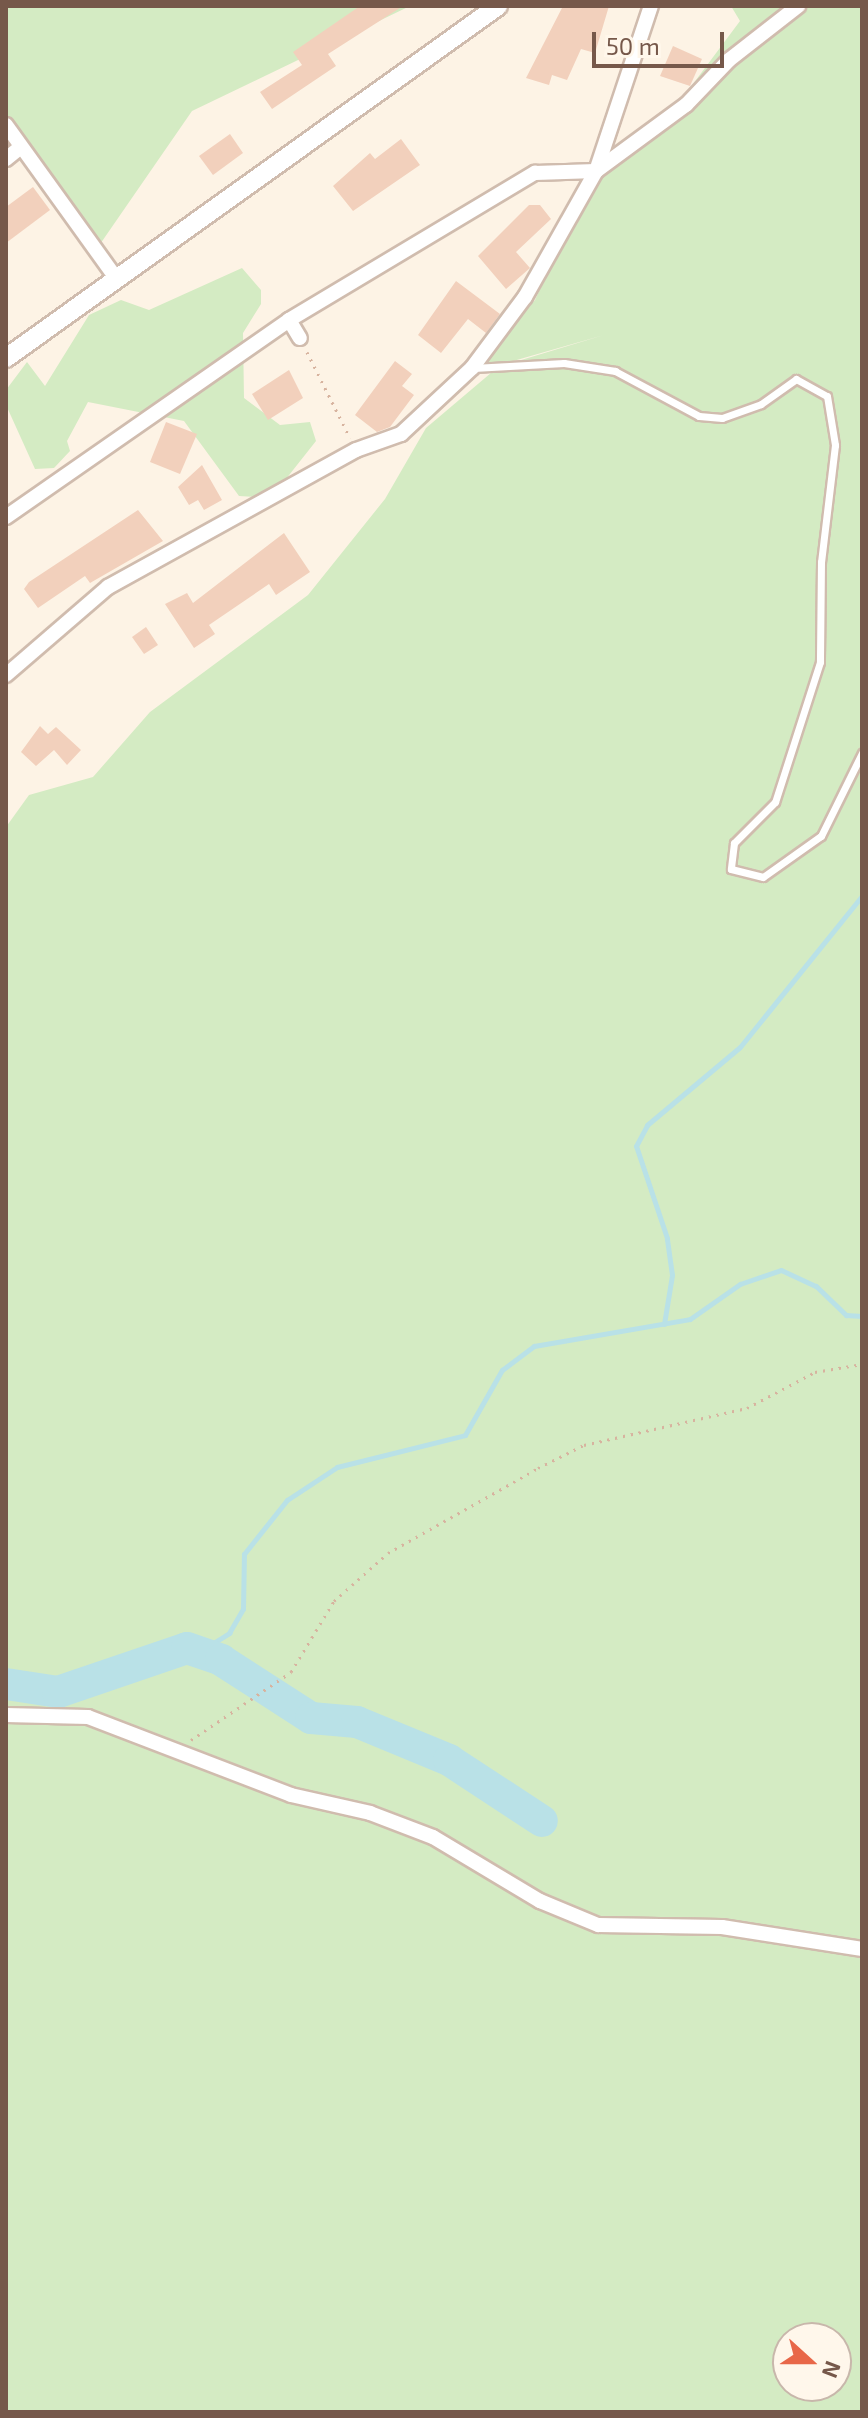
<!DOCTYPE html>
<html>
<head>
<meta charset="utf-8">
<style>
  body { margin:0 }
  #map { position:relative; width:868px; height:2418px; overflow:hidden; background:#fdf3e5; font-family:"Exo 2",sans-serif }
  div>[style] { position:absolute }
  .green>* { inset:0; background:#d4ebc3 }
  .stream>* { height:5px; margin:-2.5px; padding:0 2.5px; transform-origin:2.5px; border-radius:2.5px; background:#b9e1e7 }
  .river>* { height:32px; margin:-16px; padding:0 16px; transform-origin:16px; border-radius:16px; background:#b9e1e7 }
  .building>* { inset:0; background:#f2d0bc }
  .path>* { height:3px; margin-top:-1.5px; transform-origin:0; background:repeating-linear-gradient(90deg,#d7b39f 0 2px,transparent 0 8px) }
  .roads { filter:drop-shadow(2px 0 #d0bcae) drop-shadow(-2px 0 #d0bcae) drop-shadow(0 2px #d0bcae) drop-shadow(0 -2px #d0bcae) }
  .service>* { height:7px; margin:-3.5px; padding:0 3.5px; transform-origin:3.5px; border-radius:3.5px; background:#fff }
  .minor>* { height:14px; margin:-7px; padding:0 7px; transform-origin:7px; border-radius:7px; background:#fff }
  .tertiary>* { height:18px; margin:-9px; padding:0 9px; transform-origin:9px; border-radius:9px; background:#fff }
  span { translate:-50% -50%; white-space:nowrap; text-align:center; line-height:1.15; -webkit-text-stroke:6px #fff7eb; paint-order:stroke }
  .frame { position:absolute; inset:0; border:8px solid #76584a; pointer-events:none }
  .north { position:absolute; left:772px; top:2322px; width:80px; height:80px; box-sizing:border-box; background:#fff7eb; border:2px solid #c8b7ab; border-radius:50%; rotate:111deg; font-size:22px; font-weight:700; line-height:32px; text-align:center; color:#76584a }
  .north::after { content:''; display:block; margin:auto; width:28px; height:36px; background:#e86748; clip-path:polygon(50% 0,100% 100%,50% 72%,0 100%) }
  .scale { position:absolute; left:592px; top:32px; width:132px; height:36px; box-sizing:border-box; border:4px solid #76584a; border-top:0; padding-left:10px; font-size:24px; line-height:28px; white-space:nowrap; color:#76584a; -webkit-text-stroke:6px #fff7eb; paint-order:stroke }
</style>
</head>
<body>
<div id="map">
  <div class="green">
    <div style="clip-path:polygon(6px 6px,410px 6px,192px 111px,96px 250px,6px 133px)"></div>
    <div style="clip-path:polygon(evenodd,731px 6px,862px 6px,862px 2412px,6px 2412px,6px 827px,29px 795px,93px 777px,150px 712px,308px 595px,385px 499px,426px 428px,498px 367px,604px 335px,492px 367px,479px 360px,535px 300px,583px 194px,684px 96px,740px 21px,731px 6px,788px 2338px,836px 2338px,836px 2386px,788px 2386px,788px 2338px)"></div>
    <div style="clip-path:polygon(242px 268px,261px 290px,261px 304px,243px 333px,244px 398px,280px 425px,310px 422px,316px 441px,282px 484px,256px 497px,239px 496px,184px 421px,88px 402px,67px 441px,70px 451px,54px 468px,35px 469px,6px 405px,6px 390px,27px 362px,45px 386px,89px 315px,121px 300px,149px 310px)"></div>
  </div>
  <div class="stream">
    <div style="left:664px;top:1324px;width:50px;rotate:-80.7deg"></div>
    <div style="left:672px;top:1275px;width:37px;rotate:-98deg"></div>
    <div style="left:667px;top:1238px;width:97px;rotate:-108.6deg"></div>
    <div style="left:636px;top:1146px;width:24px;rotate:-62deg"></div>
    <div style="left:647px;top:1125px;width:121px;rotate:-40deg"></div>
    <div style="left:740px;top:1047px;width:194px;rotate:-51.1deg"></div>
    <div style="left:199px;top:1652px;width:36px;rotate:-32deg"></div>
    <div style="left:229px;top:1633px;width:28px;rotate:-60deg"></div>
    <div style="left:243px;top:1609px;width:55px;rotate:-89deg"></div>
    <div style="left:244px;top:1554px;width:69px;rotate:-51.5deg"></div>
    <div style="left:287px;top:1500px;width:60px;rotate:-33.4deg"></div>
    <div style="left:337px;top:1467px;width:132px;rotate:-14deg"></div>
    <div style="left:465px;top:1435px;width:75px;rotate:-60.4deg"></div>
    <div style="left:502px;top:1370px;width:40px;rotate:-37deg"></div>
    <div style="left:534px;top:1346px;width:158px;rotate:-9.8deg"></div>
    <div style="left:690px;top:1319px;width:61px;rotate:-35deg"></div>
    <div style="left:740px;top:1284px;width:43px;rotate:-18.9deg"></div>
    <div style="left:781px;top:1270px;width:38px;rotate:25deg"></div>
    <div style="left:816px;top:1286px;width:42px;rotate:44deg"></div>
    <div style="left:846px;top:1315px;width:16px;rotate:4deg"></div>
  </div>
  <div class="river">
    <div style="left:6px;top:1684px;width:53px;rotate:8.7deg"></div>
    <div style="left:58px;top:1692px;width:136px;rotate:-18.8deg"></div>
    <div style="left:187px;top:1648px;width:36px;rotate:19deg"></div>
    <div style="left:221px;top:1660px;width:107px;rotate:32.8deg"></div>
    <div style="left:311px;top:1718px;width:46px;rotate:5deg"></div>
    <div style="left:357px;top:1722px;width:100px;rotate:22.4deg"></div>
    <div style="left:449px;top:1760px;width:111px;rotate:33.3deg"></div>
  </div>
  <div class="building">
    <div style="clip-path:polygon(360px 6px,403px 6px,328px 54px,336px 66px,272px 109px,260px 92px,302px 65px,293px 52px)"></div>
    <div style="clip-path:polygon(563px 6px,609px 6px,595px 53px,581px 49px,567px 80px,552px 75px,549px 85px,526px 78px)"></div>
    <div style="clip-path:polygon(673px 46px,702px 59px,690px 86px,660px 76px)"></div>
    <div style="clip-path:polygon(230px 134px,243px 153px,213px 175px,199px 156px)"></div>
    <div style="clip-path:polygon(401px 139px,420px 165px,353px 211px,333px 186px,370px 153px,375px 159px)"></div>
    <div style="clip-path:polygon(33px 187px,50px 210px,6px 243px,6px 207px)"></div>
    <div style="clip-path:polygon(529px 205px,540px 205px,551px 219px,516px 252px,530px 268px,506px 289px,478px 256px)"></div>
    <div style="clip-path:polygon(456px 281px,500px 314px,486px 333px,468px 319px,441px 353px,418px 335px)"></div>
    <div style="clip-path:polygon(395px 361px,412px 374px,402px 386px,414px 395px,390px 427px,377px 432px,355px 415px)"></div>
    <div style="clip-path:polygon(289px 370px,303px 398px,268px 420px,252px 394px)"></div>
    <div style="clip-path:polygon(166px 422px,197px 434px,180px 474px,150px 462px)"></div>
    <div style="clip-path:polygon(202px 465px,222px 500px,204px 510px,198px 500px,189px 505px,178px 487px)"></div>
    <div style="clip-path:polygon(138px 510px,163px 541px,90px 583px,85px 576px,38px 608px,24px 589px,29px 582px)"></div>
    <div style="clip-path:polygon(284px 533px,310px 572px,276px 595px,269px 584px,209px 625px,215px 634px,194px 648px,165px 604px,187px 593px,193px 603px)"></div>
    <div style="clip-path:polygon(146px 627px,158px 645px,144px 654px,132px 637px)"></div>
    <div style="clip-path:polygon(40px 726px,48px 734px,56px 727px,81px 750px,67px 765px,54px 750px,36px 766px,21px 752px)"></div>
  </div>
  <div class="path">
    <div style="left:307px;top:352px;width:96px;rotate:63.4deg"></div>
    <div style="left:191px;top:1740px;width:121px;rotate:-34.2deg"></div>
    <div style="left:291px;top:1672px;width:83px;rotate:-58.8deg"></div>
    <div style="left:334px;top:1601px;width:72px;rotate:-41.6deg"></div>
    <div style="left:388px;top:1553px;width:172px;rotate:-29.5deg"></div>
    <div style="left:538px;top:1468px;width:51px;rotate:-26.6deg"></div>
    <div style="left:584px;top:1445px;width:167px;rotate:-12.8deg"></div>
    <div style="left:747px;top:1408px;width:77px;rotate:-27.9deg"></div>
    <div style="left:815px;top:1372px;width:48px;rotate:-9.7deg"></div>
  </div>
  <div class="roads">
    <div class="service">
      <div style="left:473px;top:368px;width:91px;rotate:-3.1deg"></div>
      <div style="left:564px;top:363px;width:52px;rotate:8.9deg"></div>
      <div style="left:615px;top:371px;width:95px;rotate:28.2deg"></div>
      <div style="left:699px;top:416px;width:23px;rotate:5deg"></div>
      <div style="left:722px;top:418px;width:41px;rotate:-19.7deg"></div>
      <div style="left:761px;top:404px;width:43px;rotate:-35.5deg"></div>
      <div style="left:796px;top:379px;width:35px;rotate:29deg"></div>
      <div style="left:827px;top:396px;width:50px;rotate:80.7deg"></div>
      <div style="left:835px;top:445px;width:118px;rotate:96.8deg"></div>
      <div style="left:821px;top:562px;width:100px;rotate:90.6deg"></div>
      <div style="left:820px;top:662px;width:147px;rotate:107.8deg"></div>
      <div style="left:775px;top:802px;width:58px;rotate:135deg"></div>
      <div style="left:734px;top:843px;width:26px;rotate:97deg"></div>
      <div style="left:731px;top:869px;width:33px;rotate:14deg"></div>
      <div style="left:763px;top:877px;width:71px;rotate:-35.3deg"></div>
      <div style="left:821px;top:836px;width:93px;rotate:-63.7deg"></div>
    </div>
    <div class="minor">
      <div style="left:6px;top:125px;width:188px;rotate:54.3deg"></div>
      <div style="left:6px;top:159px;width:19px;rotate:-39deg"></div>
      <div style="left:289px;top:320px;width:21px;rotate:59deg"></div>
      <div style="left:6px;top:517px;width:345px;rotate:-34.8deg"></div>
      <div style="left:289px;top:320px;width:287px;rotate:-30.9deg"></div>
      <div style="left:535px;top:173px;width:61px;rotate:-1.9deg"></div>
      <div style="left:596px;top:171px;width:112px;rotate:-36.3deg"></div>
      <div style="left:686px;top:105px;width:62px;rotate:-46.3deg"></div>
      <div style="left:729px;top:60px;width:88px;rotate:-38deg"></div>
      <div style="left:6px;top:675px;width:135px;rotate:-40.8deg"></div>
      <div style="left:108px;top:587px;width:283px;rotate:-28.9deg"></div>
      <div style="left:356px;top:450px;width:48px;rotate:-19.6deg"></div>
      <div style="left:401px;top:434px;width:97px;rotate:-42.9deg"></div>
      <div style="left:472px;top:368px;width:89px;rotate:-53.3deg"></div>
      <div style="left:525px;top:297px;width:145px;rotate:-60.6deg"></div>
      <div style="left:596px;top:171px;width:174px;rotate:-71.6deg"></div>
      <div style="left:6px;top:1715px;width:82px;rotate:1.4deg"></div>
      <div style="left:88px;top:1717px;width:217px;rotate:21deg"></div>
      <div style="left:291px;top:1795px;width:81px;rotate:12.8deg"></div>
      <div style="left:370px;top:1813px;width:67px;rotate:20.9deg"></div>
      <div style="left:433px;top:1837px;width:125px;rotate:30.9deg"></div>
      <div style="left:540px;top:1901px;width:63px;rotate:22.5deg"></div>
      <div style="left:598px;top:1925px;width:124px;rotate:0.9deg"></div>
      <div style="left:722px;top:1927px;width:142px;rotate:8.9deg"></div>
    </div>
    <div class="tertiary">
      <div style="left:6px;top:358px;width:605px;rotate:-35.58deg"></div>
    </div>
  </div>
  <div class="frame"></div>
  <div class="north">N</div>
  <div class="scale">50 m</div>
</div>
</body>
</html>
